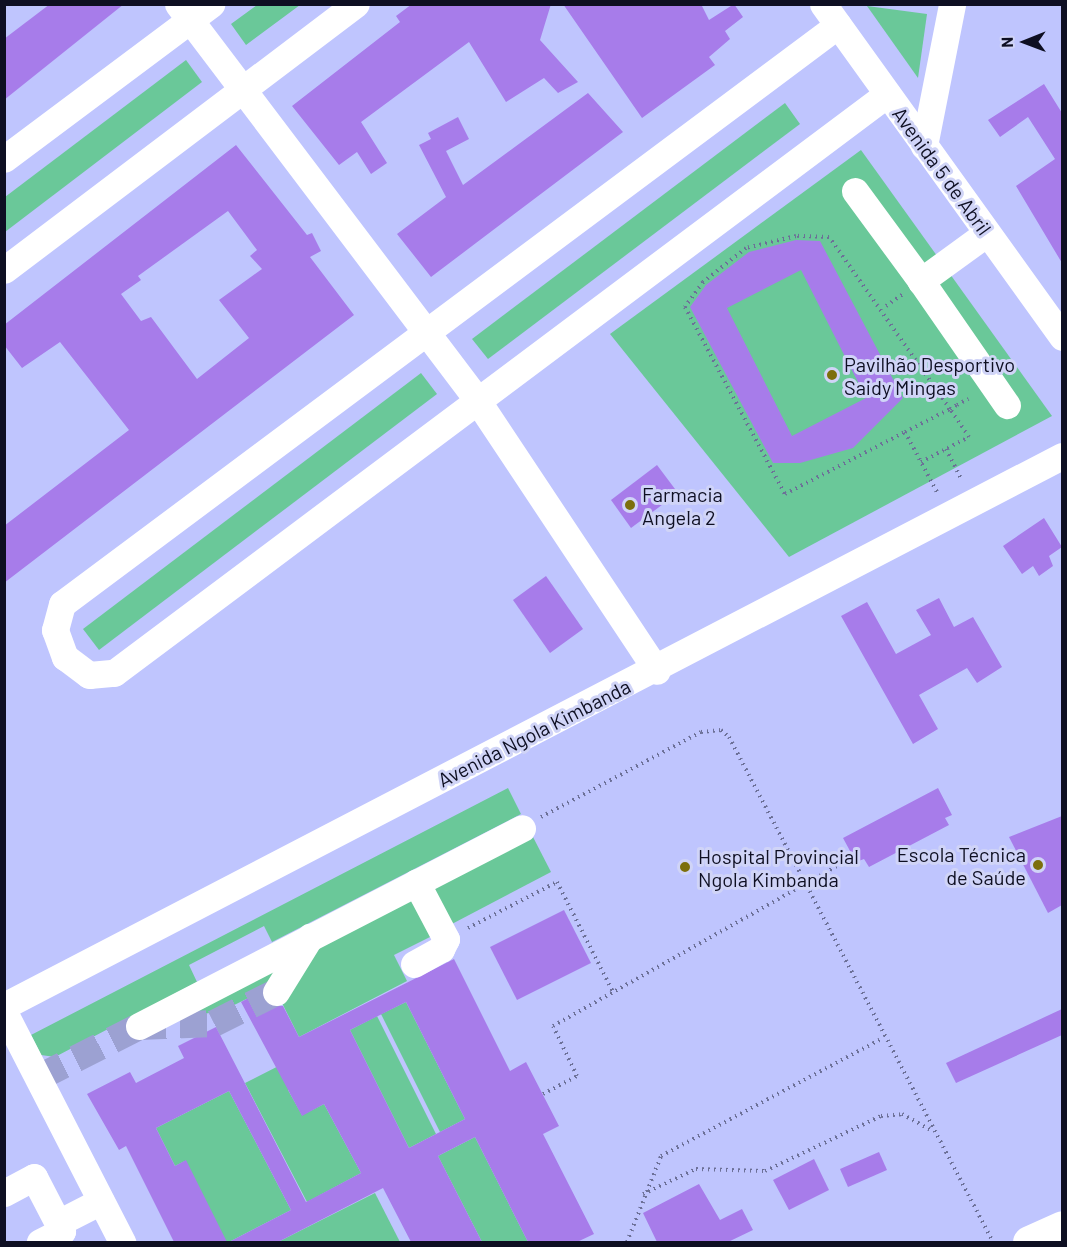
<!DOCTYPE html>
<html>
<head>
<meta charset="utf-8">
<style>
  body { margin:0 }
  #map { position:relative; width:1067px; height:1247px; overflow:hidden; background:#bfc5fe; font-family:Barlow,sans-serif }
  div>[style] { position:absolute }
  .green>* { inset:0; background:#6ac899 }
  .building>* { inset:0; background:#a77cea }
  .minor-tunnel>* { height:27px; margin-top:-13.5px; transform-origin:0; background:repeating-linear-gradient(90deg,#9ca1d2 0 27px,transparent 0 41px) }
  .path>* { height:4px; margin-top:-2px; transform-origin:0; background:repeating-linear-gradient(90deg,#6c7097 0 1.5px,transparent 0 6px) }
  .minor>* { height:27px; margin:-13.5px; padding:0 13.5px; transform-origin:13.5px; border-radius:13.5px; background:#fff }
  .major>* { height:33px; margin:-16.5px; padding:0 16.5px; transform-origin:16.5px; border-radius:16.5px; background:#fff }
  .dots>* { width:16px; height:16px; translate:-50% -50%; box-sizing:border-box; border:3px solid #d0d4f7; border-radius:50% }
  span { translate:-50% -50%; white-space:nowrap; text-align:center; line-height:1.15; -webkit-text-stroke:6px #d0d4f7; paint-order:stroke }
  .street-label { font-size:20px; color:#0e0f22 }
  .poi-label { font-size:20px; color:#0e0f22 }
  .left { translate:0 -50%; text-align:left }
  .right { translate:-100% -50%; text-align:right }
  .frame { position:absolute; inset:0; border:6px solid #0e0f22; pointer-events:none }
  .north { position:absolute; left:995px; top:12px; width:60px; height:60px; -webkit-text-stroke:4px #d0d4f7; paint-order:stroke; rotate:269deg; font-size:16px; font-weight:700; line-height:24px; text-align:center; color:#0e0f22 }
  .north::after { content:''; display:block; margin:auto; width:21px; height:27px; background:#0e0f22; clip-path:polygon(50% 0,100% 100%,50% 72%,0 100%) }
</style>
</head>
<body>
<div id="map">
  <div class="green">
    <div style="clip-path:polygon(257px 5px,257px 4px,300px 5px,246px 45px,231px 24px)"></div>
    <div style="clip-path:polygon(867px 6px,927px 14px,918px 78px)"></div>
    <div style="clip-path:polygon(186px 60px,202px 82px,5px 232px,5px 197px)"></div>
    <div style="clip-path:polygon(785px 103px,800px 124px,488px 359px,472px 339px)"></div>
    <div style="clip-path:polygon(861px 150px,1052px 416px,789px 557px,610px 334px)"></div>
    <div style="clip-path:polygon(421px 373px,437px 394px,99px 650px,83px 629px)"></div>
    <div style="clip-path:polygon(508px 788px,521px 814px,272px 942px,264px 926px,189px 965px,197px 982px,55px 1057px,41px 1055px,31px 1035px)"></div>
    <div style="clip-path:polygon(533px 837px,551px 872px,450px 925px,432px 890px)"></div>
    <div style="clip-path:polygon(413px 897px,432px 936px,394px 955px,407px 981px,299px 1037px,281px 1001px,316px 946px)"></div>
    <div style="clip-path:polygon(290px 960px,273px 986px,220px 1012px,181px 1016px)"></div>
    <div style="clip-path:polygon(406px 1002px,465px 1119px,440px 1132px,381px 1014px)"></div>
    <div style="clip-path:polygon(377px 1016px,436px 1134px,409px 1148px,350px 1030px)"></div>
    <div style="clip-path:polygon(306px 1052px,288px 1090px,302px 1115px,324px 1104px,361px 1173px,307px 1202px,245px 1083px)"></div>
    <div style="clip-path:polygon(229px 1091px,291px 1210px,229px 1242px,215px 1242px,185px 1161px,175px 1166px,156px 1128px)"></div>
    <div style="clip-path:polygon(475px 1137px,528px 1242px,482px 1242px,438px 1156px)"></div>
    <div style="clip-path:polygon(375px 1193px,400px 1242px,278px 1242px)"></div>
  </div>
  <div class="building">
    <div style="clip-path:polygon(50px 4px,124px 4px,4px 100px,4px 39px)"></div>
    <div style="clip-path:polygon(412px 4px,551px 4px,540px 40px,578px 82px,558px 93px,544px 78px,506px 102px,469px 42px,361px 122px,387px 163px,371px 174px,357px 152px,339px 165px,292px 106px,400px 22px,396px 16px)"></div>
    <div style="clip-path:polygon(563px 4px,701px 4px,709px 20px,734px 4px,743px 17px,725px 31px,730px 39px,709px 57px,715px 65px,642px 118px)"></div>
    <div style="clip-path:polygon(1044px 84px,1062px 113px,1062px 263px,1016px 186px,1055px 159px,1028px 117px,1000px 137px,988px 120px)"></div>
    <div style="clip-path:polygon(588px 93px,623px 132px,431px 277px,397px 234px,446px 197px,419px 145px,431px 139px,428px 133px,458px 117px,469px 139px,446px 151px,463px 185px)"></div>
    <div style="clip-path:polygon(evenodd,236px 145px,307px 235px,312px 233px,321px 251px,310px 257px,354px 315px,4px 583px,4px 526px,129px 430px,60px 342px,22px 368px,4px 345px,4px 325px,236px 145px,228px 211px,257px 250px,250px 256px,262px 269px,219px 300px,249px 338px,197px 379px,151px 317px,141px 321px,121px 294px,141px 280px,138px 276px,228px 211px)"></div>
    <div style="clip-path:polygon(evenodd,796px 240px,820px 241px,903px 398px,853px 448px,800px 463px,773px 463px,690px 307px,706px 285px,749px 252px,796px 240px,801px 270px,866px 398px,792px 436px,727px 308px,801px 270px)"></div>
    <div style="clip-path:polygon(657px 465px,678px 493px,631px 528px,611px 500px)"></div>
    <div style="clip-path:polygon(1044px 518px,1062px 547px,1049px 556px,1053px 566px,1039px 576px,1033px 566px,1022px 574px,1003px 546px)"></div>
    <div style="clip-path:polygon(546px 576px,583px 629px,550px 653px,513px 600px)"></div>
    <div style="clip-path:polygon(939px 598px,954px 627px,973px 617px,1002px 667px,977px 683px,967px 668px,919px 695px,938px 729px,913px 744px,841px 616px,867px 602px,896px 654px,931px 635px,916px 610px)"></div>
    <div style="clip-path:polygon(938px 788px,952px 815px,945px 818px,949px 825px,869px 867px,864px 859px,856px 862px,843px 838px)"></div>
    <div style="clip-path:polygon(1062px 816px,1062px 905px,1048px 913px,1009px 837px)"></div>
    <div style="clip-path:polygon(564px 910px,591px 963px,517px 1000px,490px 947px)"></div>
    <div style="clip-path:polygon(evenodd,454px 959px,510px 1071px,526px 1062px,559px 1126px,543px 1134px,594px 1234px,577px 1242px,528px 1242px,475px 1137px,438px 1156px,482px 1242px,411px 1242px,383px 1188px,278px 1242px,229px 1242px,291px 1210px,229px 1091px,156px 1128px,175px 1166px,186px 1160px,227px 1242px,174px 1242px,126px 1146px,119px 1150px,87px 1094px,130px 1072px,136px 1083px,184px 1058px,178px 1046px,216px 1027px,306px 1202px,361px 1173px,324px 1104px,302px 1116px,241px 1002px,260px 992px,268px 1006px,283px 1006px,299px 1037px,454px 959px,406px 1002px,465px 1119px,409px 1148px,350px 1030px,406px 1002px)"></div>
    <div style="clip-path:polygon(1062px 1009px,1062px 1035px,956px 1083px,946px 1063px)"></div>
    <div style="clip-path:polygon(879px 1152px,887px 1170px,848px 1187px,840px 1169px)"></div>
    <div style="clip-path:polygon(814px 1159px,829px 1190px,789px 1210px,773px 1180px)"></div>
    <div style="clip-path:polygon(699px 1184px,720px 1220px,742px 1209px,753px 1230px,728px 1242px,657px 1242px,643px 1213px)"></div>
  </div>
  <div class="minor-tunnel">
    <div style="left:39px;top:1077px;width:112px;rotate:-27deg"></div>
    <div style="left:139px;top:1026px;width:75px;rotate:-2.3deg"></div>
    <div style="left:214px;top:1023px;width:69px;rotate:-26.6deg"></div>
  </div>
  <div class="path">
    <div style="left:886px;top:306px;width:21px;rotate:-35deg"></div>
    <div style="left:905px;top:432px;width:70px;rotate:62deg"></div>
    <div style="left:946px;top:449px;width:35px;rotate:63deg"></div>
    <div style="left:921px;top:462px;width:54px;rotate:-27.5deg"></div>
    <div style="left:969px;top:437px;width:34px;rotate:-124deg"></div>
    <div style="left:950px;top:409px;width:210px;rotate:-125.1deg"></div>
    <div style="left:829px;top:237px;width:33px;rotate:-178deg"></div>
    <div style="left:796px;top:236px;width:51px;rotate:166.5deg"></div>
    <div style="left:746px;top:248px;width:55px;rotate:141.7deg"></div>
    <div style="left:703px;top:282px;width:31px;rotate:126deg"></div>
    <div style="left:685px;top:307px;width:212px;rotate:61.9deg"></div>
    <div style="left:785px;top:494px;width:135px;rotate:-27.3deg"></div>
    <div style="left:905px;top:432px;width:51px;rotate:-27.1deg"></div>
    <div style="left:950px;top:409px;width:8px;rotate:-30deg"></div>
    <div style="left:957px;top:405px;width:13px;rotate:-29deg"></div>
    <div style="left:541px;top:817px;width:181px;rotate:-28deg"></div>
    <div style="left:701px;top:732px;width:20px;rotate:-6deg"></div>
    <div style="left:721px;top:730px;width:11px;rotate:41deg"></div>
    <div style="left:729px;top:737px;width:570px;rotate:62.4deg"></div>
    <div style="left:468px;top:928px;width:100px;rotate:-27.3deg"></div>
    <div style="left:557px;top:882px;width:123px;rotate:63deg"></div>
    <div style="left:543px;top:1094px;width:38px;rotate:-28deg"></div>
    <div style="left:577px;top:1076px;width:55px;rotate:-115.6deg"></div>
    <div style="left:553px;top:1026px;width:344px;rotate:-29.4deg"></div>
    <div style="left:643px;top:1194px;width:59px;rotate:-25.3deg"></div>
    <div style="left:696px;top:1169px;width:69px;rotate:1.7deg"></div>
    <div style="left:765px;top:1171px;width:128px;rotate:-25.4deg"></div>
    <div style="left:881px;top:1116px;width:21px;rotate:-5deg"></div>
    <div style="left:902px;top:1114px;width:35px;rotate:29deg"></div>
    <div style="left:627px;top:1242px;width:92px;rotate:-68.4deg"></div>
    <div style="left:661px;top:1156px;width:251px;rotate:-28deg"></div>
  </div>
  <div class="minor">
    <div style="left:178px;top:4px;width:496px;rotate:52.9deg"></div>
    <div style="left:477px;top:400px;width:325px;rotate:56.4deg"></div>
    <div style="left:823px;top:4px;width:410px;rotate:54.3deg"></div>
    <div style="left:838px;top:25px;width:968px;rotate:143.27deg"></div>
    <div style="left:62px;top:604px;width:27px;rotate:105deg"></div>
    <div style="left:55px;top:630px;width:29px;rotate:70deg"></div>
    <div style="left:65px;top:657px;width:30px;rotate:37deg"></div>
    <div style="left:89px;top:675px;width:25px;rotate:-5deg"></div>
    <div style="left:114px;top:673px;width:966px;rotate:-36.83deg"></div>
    <div style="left:924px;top:146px;width:145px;rotate:-78.8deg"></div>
    <div style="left:4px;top:159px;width:259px;rotate:-36.8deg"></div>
    <div style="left:855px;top:191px;width:112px;rotate:53.7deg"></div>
    <div style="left:987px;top:233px;width:82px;rotate:144deg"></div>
    <div style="left:921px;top:281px;width:151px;rotate:55.3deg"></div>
    <div style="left:4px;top:270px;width:441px;rotate:-37.1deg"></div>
    <div style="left:414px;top:964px;width:31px;rotate:-29deg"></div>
    <div style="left:441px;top:949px;width:11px;rotate:-63deg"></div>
    <div style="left:446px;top:939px;width:64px;rotate:-117.8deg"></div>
    <div style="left:276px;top:992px;width:65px;rotate:-58.3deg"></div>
    <div style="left:4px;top:1006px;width:1192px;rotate:-27.47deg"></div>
    <div style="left:4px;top:1012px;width:259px;rotate:62.8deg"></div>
    <div style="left:139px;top:1026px;width:431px;rotate:-27.3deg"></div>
    <div style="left:4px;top:1193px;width:34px;rotate:-28deg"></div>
    <div style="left:34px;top:1177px;width:61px;rotate:62.6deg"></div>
    <div style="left:62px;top:1231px;width:25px;rotate:153deg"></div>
    <div style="left:58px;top:1223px;width:48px;rotate:-27.1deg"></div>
  </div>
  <div class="major">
    <div style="left:1029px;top:1242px;width:36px;rotate:-24deg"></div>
  </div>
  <div class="dots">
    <div style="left:832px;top:375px;background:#7c6f0c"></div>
    <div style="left:630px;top:505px;background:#7c6f0c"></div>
    <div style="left:1038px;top:865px;background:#7c6f0c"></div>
    <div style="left:685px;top:867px;background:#7c6f0c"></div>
  </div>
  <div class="street-label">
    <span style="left:942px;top:171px;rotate:54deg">Avenida 5 de Abril</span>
    <span style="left:534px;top:733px;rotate:-27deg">Avenida Ngola Kimbanda</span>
  </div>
  <div class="poi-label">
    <span class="left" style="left:844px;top:376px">Pavilhão Desportivo<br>Saidy Mingas</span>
    <span class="left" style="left:642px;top:506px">Farmacia<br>Angela 2</span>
    <span class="right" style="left:1026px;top:866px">Escola Técnica<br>de Saúde</span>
    <span class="left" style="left:698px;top:868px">Hospital Provincial<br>Ngola Kimbanda</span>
  </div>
  <div class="frame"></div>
  <div class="north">N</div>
</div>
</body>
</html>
